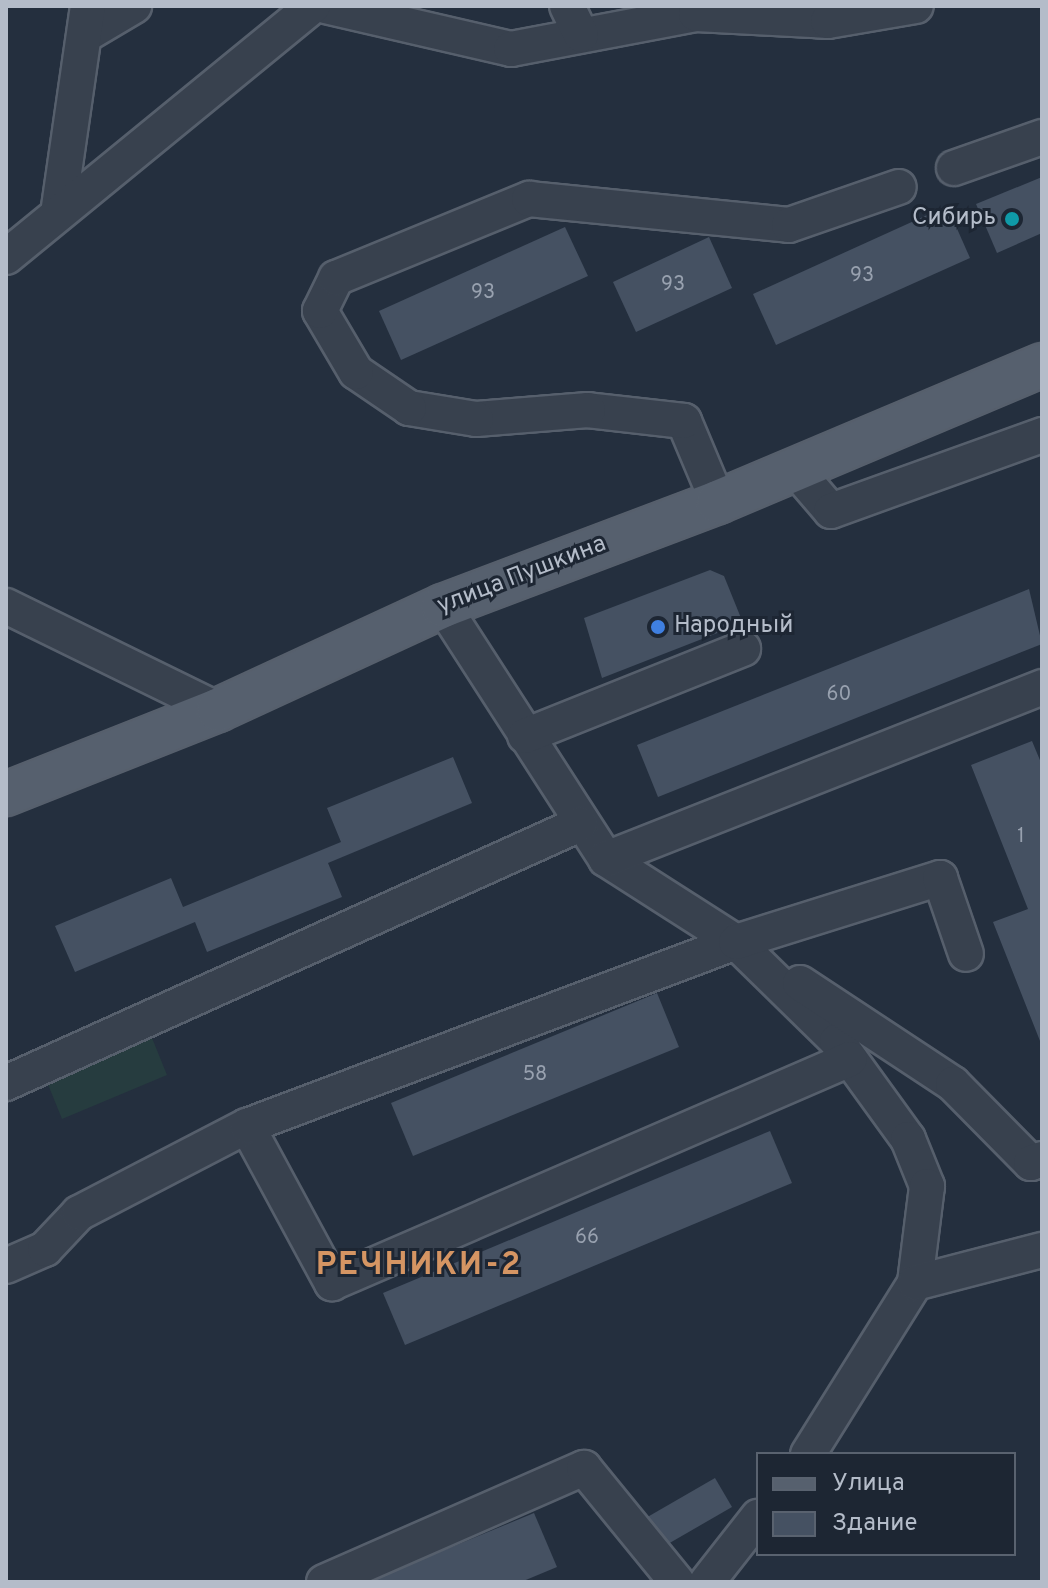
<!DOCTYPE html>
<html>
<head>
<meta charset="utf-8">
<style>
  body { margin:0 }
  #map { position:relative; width:1048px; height:1588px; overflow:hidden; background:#242f3e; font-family:Overpass,sans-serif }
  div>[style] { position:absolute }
  .green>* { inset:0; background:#263c3f }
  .building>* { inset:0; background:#455162 }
  .roads { filter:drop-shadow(2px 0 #565f6c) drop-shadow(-2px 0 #565f6c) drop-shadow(0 2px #565f6c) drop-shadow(0 -2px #565f6c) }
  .minor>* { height:34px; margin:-17px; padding:0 17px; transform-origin:17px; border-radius:17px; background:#38414e }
  .major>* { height:42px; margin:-21px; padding:0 21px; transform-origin:21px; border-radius:21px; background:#56606e }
  .dots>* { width:22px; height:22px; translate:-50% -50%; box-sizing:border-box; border:4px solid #1d2633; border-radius:50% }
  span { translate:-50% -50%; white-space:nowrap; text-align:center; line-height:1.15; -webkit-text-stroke:6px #1d2633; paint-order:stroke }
  .number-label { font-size:20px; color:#98a1af }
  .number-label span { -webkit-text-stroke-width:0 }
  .poi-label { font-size:24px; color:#b4bcc9 }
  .right { translate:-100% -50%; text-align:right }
  .left { translate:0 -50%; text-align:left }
  .street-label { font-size:24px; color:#b4bcc9 }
  .district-label { font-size:32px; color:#d59563; font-weight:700; letter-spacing:2px }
  .frame { position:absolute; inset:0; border:8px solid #b4bcc9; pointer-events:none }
  .legend { position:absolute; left:756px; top:1452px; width:260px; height:104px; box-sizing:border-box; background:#1d2633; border:2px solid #59626f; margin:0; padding:10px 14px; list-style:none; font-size:24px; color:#b4bcc9 }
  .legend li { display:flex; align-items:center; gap:16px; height:40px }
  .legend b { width:40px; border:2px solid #59626f }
</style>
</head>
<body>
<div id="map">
  <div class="green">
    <div style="clip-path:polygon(150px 1033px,167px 1075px,62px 1119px,45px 1077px)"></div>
  </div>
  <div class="building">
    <div style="clip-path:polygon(1042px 177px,1042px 233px,997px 253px,976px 204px)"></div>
    <div style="clip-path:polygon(947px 206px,970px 258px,776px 345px,753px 294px)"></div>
    <div style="clip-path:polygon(565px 227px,588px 276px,401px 360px,379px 311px)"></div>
    <div style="clip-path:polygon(709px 237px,732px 288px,636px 332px,613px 282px)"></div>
    <div style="clip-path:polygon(710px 570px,724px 576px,743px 623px,602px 678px,584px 618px)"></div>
    <div style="clip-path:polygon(1029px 589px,1042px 644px,658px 797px,637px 745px)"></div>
    <div style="clip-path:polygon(1032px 741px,1042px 765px,1042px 1046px,993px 922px,1028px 909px,971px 765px)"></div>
    <div style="clip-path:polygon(453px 757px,472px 803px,328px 863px,342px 897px,207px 952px,195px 922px,75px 972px,55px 926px,171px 878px,183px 907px,341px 842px,327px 808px)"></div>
    <div style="clip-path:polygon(657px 993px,679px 1047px,413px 1156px,391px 1103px)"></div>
    <div style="clip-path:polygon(770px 1131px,792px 1183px,405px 1345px,383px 1293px)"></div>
    <div style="clip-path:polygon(715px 1478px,732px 1507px,661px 1548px,644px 1519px)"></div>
    <div style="clip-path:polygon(534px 1513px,557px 1567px,521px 1582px,367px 1582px)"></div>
  </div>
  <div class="roads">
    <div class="minor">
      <div style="left:325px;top:6px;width:191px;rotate:13deg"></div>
      <div style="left:511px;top:49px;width:188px;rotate:-10.7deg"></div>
      <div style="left:696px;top:14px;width:132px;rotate:3deg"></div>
      <div style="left:828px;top:21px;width:89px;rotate:-9.7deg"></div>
      <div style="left:567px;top:6px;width:32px;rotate:64deg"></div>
      <div style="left:87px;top:34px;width:55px;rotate:-30.8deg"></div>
      <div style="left:954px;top:168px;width:93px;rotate:-19.4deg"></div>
      <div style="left:58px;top:214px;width:210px;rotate:-81.8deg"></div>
      <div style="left:6px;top:257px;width:397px;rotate:-39.3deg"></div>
      <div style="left:795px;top:469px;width:55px;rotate:49.4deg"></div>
      <div style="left:831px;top:511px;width:224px;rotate:-19.8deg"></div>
      <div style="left:718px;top:502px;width:88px;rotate:-112.8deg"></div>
      <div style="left:684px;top:421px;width:97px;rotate:-173.5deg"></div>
      <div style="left:588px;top:410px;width:112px;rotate:175.4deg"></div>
      <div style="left:476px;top:419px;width:68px;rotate:-170.7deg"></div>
      <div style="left:409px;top:408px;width:64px;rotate:-145.8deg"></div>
      <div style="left:356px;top:372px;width:71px;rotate:-120.5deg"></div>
      <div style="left:320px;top:311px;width:37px;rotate:-64deg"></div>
      <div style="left:336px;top:278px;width:209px;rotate:-22.3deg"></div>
      <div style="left:529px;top:199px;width:261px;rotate:5.7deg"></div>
      <div style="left:789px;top:225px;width:116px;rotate:-19.1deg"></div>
      <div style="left:6px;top:606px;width:236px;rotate:26.1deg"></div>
      <div style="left:443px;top:606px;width:301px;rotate:57.2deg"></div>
      <div style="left:606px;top:859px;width:154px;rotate:32.6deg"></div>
      <div style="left:736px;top:942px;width:141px;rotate:44.4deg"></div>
      <div style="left:837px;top:1041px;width:121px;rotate:54.1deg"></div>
      <div style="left:908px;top:1139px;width:51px;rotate:68deg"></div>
      <div style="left:927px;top:1186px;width:98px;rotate:97.1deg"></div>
      <div style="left:915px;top:1283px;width:202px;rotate:122deg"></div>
      <div style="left:525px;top:736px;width:235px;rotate:-21.8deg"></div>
      <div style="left:606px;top:859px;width:469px;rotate:-21.5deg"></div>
      <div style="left:800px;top:983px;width:183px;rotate:33.4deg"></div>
      <div style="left:953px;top:1084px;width:111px;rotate:45.4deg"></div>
      <div style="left:1031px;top:1163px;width:12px;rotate:-20deg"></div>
      <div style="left:6px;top:1083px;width:630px;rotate:-24.29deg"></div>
      <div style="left:247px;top:1126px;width:179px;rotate:61.6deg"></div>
      <div style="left:332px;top:1283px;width:564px;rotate:-23.39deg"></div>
      <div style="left:6px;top:1266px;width:43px;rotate:-23.6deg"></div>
      <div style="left:45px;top:1249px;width:50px;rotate:-46.6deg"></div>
      <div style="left:79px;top:1213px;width:189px;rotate:-27.4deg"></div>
      <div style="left:247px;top:1126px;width:522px;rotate:-20.62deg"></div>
      <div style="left:736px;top:942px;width:214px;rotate:-17.4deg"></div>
      <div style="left:940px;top:878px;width:80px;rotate:71.1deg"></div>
      <div style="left:915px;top:1283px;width:131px;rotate:-14.6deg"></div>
      <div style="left:324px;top:1582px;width:284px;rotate:-23.7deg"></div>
      <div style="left:584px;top:1468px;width:147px;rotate:50.8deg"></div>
      <div style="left:707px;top:1582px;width:83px;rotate:-51.9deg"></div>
    </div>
    <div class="major">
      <div style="left:6px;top:794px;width:228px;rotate:-21.6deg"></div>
      <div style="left:218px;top:710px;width:248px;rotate:-24.8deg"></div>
      <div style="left:443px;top:606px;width:294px;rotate:-20.7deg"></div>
      <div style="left:718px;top:502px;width:352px;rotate:-22.9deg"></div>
    </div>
  </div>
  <div class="dots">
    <div style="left:1012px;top:219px;background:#0f9aa8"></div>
    <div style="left:658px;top:627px;background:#3f7fe0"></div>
  </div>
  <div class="number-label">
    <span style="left:862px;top:276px">93</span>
    <span style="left:673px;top:285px">93</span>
    <span style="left:483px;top:293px">93</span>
    <span style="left:839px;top:695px">60</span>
    <span style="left:1021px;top:837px">1</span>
    <span style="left:535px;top:1075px">58</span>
    <span style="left:587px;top:1238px">66</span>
  </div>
  <div class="poi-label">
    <span class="right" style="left:996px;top:219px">Сибирь</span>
    <span class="left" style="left:674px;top:627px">Народный</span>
  </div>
  <div class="street-label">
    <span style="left:522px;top:576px;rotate:-21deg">улица Пушкина</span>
  </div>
  <div class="district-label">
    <span style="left:419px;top:1266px">РЕЧНИКИ-2</span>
  </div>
  <div class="frame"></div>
  <ul class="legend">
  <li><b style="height:10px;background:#56606e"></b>Улица</li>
  <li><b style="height:22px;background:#455162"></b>Здание</li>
  </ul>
</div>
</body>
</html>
